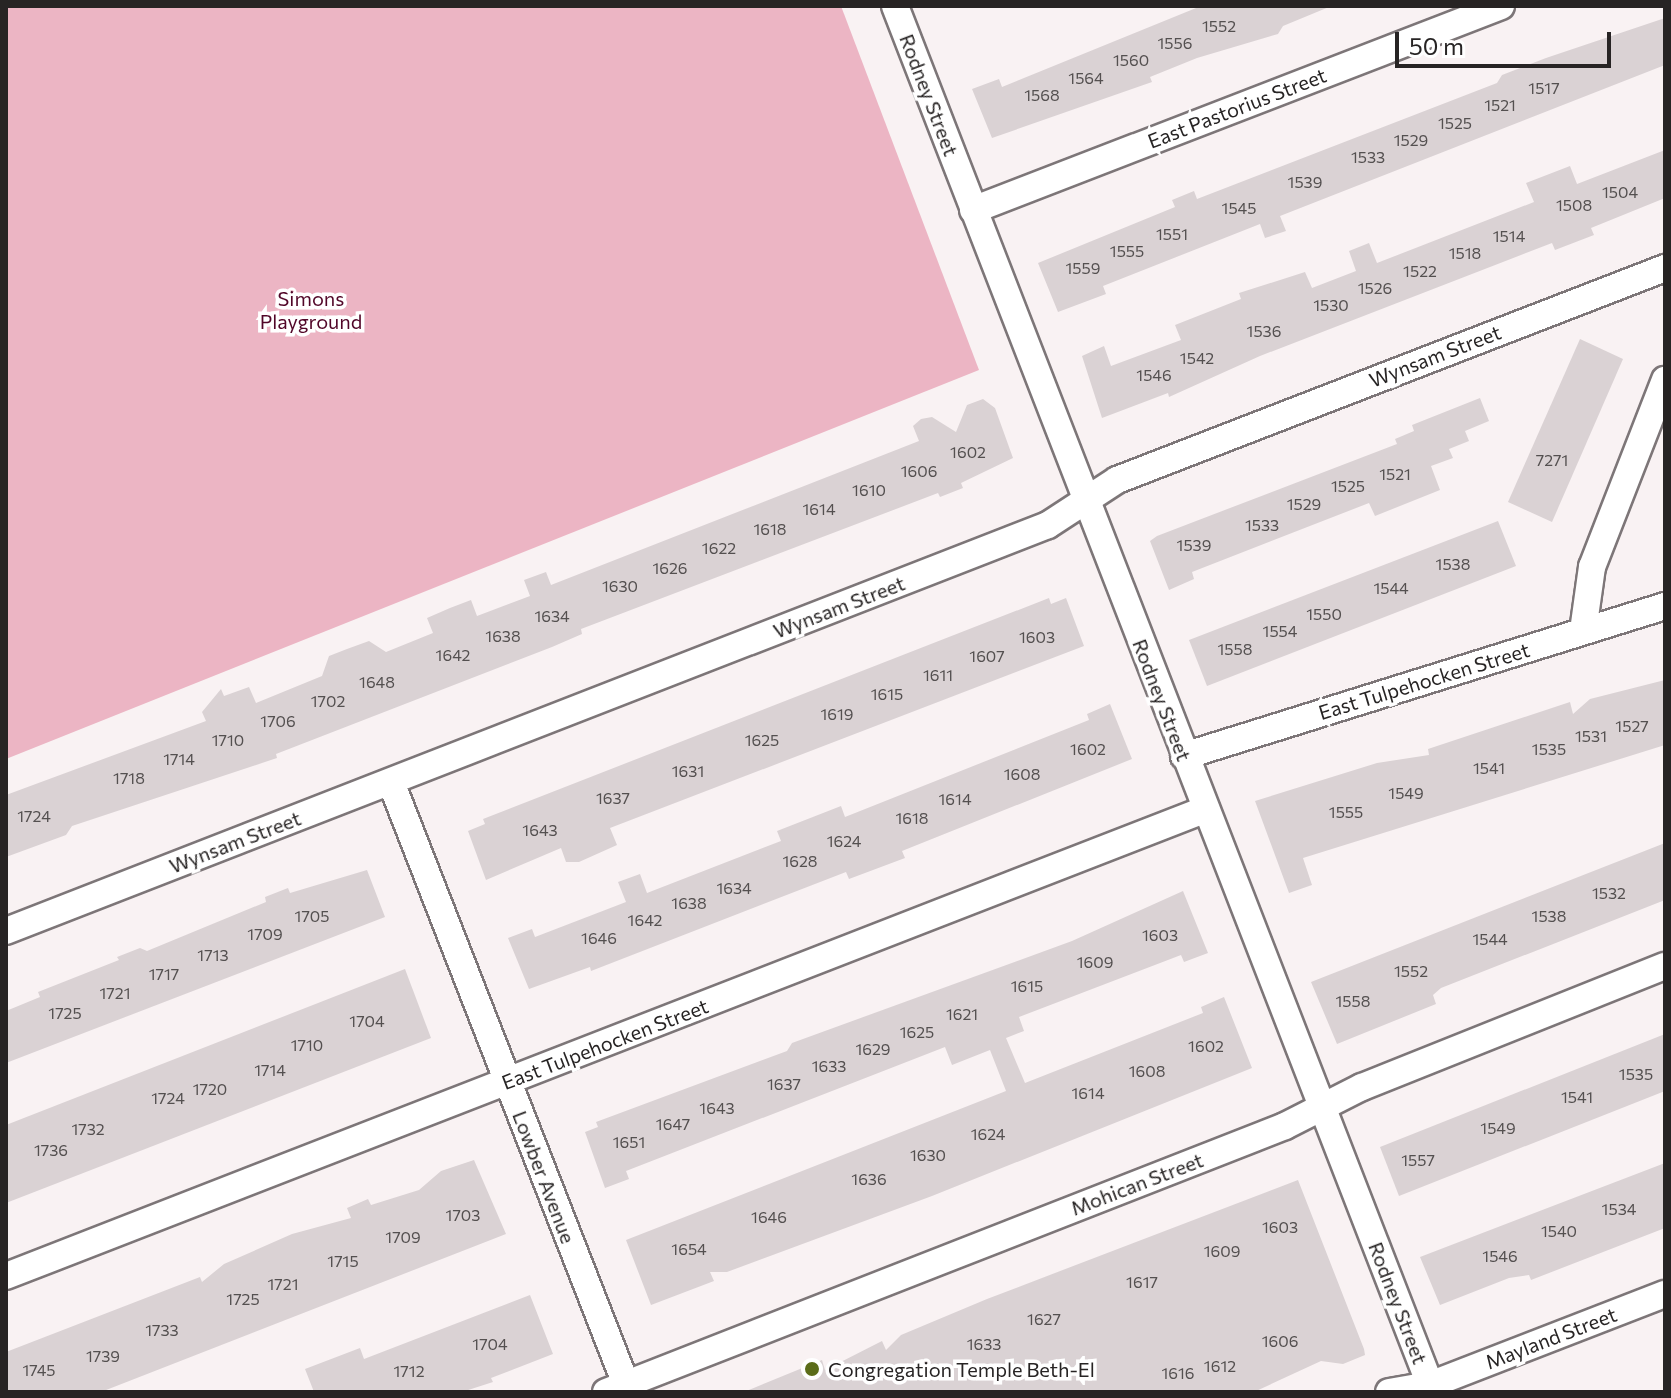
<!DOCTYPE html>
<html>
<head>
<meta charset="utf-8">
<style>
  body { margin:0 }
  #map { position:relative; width:1671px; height:1398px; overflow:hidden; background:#f9f2f3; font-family:Commissioner,sans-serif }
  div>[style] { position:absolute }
  .green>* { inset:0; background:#ecb5c4 }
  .building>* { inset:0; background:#dad2d4 }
  .roads { filter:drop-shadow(2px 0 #7d7678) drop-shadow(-2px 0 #7d7678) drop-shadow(0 2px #7d7678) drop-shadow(0 -2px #7d7678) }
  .minor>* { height:26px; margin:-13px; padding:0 13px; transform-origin:13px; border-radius:13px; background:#fff }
  .dots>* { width:22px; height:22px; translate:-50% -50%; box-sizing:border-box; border:4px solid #fff; border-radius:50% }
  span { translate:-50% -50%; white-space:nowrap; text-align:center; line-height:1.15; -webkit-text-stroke:7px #fff; paint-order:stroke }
  .number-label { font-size:16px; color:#545050 }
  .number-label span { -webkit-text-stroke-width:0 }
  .street-label { font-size:20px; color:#272424 }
  .park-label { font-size:20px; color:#510628 }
  .poi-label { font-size:20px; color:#272424 }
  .left { translate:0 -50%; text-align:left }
  .frame { position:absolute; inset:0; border:8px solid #272424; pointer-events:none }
  .scale { position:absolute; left:1395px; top:32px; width:216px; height:36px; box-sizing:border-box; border:4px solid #272424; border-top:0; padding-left:10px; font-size:24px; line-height:28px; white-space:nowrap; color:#272424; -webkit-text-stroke:6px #fff; paint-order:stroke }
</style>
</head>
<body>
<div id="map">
  <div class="green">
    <div style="clip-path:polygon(6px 6px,841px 6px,979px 370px,6px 759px)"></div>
  </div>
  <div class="building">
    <div style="clip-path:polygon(1201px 6px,1329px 7px,1283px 26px,1278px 34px,1197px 58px,1150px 77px,1152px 82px,992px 138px,972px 89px,999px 79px,1002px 87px)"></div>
    <div style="clip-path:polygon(1665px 18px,1665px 65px,1280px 216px,1286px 231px,1265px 238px,1260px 224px,1103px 286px,1106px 294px,1058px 312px,1038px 263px,1175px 207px,1172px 200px,1194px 191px,1197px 199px,1497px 83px,1502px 75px,1546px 58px)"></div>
    <div style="clip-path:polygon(1665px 150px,1665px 198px,1591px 228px,1594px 235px,1555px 250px,1552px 243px,1260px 356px,1169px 397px,1168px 393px,1102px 418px,1082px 356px,1104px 346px,1111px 366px,1181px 340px,1175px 325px,1241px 299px,1239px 293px,1305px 272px,1312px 288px,1356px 271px,1349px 251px,1369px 243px,1377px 263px,1534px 202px,1526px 183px,1570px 166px,1577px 184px)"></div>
    <div style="clip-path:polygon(1580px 339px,1623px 359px,1552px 522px,1508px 502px)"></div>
    <div style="clip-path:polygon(1480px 398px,1489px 421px,1465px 431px,1469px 441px,1449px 449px,1453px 458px,1431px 466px,1440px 490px,1375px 516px,1369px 503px,1192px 572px,1194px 579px,1169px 590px,1150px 541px,1157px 536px,1397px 444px,1395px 439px,1414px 431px,1412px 425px)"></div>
    <div style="clip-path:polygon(983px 399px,995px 408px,1013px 458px,961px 483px,963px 488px,940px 497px,938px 493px,581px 629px,582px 634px,552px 647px,276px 754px,277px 758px,72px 826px,66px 835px,6px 857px,6px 795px,206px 721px,202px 712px,221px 689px,224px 696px,249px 687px,256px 703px,322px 676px,329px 656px,347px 649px,369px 641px,386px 652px,433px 633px,427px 618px,450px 608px,471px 600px,477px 616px,530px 596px,524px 580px,546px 572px,551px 585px,919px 441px,913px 426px,921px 419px,932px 417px,956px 432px,967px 405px)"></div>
    <div style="clip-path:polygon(1498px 521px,1516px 566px,1207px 686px,1189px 640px)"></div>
    <div style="clip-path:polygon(1049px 598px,1051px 604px,1066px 598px,1084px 646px,610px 828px,617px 845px,579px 862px,566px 862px,561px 848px,486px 880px,468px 831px,485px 824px,483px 819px)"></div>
    <div style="clip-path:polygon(1665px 680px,1665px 745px,1303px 858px,1312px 885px,1289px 893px,1255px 801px,1377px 763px,1429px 755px,1428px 749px,1570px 702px,1573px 714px,1590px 699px)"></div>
    <div style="clip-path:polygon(1110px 704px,1132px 759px,902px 851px,905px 858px,849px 879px,846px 872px,591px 971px,590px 967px,529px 989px,508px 938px,532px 929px,535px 937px,626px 902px,618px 882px,640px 874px,647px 893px,781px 841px,777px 831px,841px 806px,845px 817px,1089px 720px,1087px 714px)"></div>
    <div style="clip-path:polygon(1665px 843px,1665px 900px,1441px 988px,1433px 995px,1436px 1004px,1337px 1044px,1311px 982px)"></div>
    <div style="clip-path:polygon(367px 870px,385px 917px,6px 1063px,6px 1011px,40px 997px,38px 992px,119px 960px,117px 957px,140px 948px,147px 951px,266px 902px,265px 897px,288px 888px,290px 893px)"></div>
    <div style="clip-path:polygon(1183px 891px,1208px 953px,1184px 962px,1181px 955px,1019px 1017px,1024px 1031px,1006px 1038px,1025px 1083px,1203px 1013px,1201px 1007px,1224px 997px,1252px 1068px,932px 1196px,727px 1272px,710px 1272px,714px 1281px,651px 1305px,626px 1240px,1006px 1091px,990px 1050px,952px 1065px,945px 1047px,626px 1171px,629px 1179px,605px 1188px,585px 1132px,598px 1127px,596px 1122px,787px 1051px,792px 1043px,1072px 941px)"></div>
    <div style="clip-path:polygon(405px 969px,431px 1038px,6px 1203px,6px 1125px)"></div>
    <div style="clip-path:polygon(1665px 1034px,1665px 1091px,1399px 1196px,1380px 1147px)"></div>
    <div style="clip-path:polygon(474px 1160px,506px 1234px,101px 1392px,6px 1392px,6px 1352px,200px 1277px,202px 1282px,224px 1264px,292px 1234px,351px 1218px,347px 1208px,368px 1199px,371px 1205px,419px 1190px,441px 1171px)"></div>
    <div style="clip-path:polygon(1665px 1163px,1665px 1228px,1531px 1280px,1529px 1275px,1509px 1278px,1440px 1305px,1420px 1257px)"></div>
    <div style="clip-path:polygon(1298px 1180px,1364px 1349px,1365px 1355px,1343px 1364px,1321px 1361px,1254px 1392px,744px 1392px,822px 1360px,825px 1370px,882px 1341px,886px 1350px,901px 1335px,987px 1299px)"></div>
    <div style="clip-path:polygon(530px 1295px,553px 1354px,491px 1378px,493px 1382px,462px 1392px,314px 1392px,305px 1369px,360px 1348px,364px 1359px)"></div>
  </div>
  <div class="roads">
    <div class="minor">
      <div style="left:895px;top:6px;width:1487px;rotate:68.79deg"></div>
      <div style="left:973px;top:210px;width:566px;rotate:-21.12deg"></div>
      <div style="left:1583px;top:631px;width:65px;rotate:-82deg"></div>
      <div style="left:1592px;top:567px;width:201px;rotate:-68.7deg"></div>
      <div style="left:1184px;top:756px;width:504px;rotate:-17.32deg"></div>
      <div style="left:391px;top:782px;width:655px;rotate:68.69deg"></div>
      <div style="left:6px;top:931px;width:1118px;rotate:-21.29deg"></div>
      <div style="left:1048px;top:525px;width:82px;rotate:-33.1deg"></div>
      <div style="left:1117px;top:480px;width:588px;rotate:-21.15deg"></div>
      <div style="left:6px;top:1276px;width:1285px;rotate:-21.26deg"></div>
      <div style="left:606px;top:1392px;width:729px;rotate:-21.39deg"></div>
      <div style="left:1285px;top:1126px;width:86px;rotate:-26.9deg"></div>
      <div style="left:1362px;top:1087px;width:326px;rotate:-21.8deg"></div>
      <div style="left:1389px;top:1392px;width:42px;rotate:-9.7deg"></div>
      <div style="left:1430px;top:1385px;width:252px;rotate:-21.2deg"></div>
    </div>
  </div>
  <div class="dots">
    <div style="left:812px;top:1369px;background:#5b6c19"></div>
  </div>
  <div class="number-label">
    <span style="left:1219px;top:26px">1552</span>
    <span style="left:1175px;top:43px">1556</span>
    <span style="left:1131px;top:60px">1560</span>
    <span style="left:1086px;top:78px">1564</span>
    <span style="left:1544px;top:88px">1517</span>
    <span style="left:1042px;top:95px">1568</span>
    <span style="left:1500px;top:105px">1521</span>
    <span style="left:1455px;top:123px">1525</span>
    <span style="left:1411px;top:140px">1529</span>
    <span style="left:1368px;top:157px">1533</span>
    <span style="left:1305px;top:182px">1539</span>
    <span style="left:1620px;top:192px">1504</span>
    <span style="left:1574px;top:205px">1508</span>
    <span style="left:1239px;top:208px">1545</span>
    <span style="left:1172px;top:234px">1551</span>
    <span style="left:1509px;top:236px">1514</span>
    <span style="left:1127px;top:251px">1555</span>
    <span style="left:1465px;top:253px">1518</span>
    <span style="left:1083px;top:268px">1559</span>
    <span style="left:1420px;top:271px">1522</span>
    <span style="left:1375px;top:288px">1526</span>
    <span style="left:1331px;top:305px">1530</span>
    <span style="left:1264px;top:331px">1536</span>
    <span style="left:1197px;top:358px">1542</span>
    <span style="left:1154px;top:375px">1546</span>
    <span style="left:968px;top:452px">1602</span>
    <span style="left:1552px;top:460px">7271</span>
    <span style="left:919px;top:471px">1606</span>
    <span style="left:1395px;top:474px">1521</span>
    <span style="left:1348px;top:486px">1525</span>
    <span style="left:869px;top:490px">1610</span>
    <span style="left:1304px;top:504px">1529</span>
    <span style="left:819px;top:509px">1614</span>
    <span style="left:1262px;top:525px">1533</span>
    <span style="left:770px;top:529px">1618</span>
    <span style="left:1194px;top:545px">1539</span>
    <span style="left:719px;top:548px">1622</span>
    <span style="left:1453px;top:564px">1538</span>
    <span style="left:670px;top:568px">1626</span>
    <span style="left:620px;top:586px">1630</span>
    <span style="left:1391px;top:588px">1544</span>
    <span style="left:1324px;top:614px">1550</span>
    <span style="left:552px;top:616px">1634</span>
    <span style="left:1280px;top:631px">1554</span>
    <span style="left:503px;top:636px">1638</span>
    <span style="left:1037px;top:637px">1603</span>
    <span style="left:1235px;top:649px">1558</span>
    <span style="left:453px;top:655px">1642</span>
    <span style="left:987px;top:656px">1607</span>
    <span style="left:938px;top:675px">1611</span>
    <span style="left:377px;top:682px">1648</span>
    <span style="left:887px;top:694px">1615</span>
    <span style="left:328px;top:701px">1702</span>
    <span style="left:837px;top:714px">1619</span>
    <span style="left:278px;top:721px">1706</span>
    <span style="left:1632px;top:726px">1527</span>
    <span style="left:1591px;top:736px">1531</span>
    <span style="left:228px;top:740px">1710</span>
    <span style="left:762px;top:740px">1625</span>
    <span style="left:1088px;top:749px">1602</span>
    <span style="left:1549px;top:749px">1535</span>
    <span style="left:179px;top:759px">1714</span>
    <span style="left:1489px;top:768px">1541</span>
    <span style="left:688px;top:771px">1631</span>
    <span style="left:1022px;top:774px">1608</span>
    <span style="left:129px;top:778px">1718</span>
    <span style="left:1406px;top:793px">1549</span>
    <span style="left:613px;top:798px">1637</span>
    <span style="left:955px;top:799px">1614</span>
    <span style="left:1346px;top:812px">1555</span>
    <span style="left:34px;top:816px">1724</span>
    <span style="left:912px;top:818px">1618</span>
    <span style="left:540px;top:830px">1643</span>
    <span style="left:844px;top:841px">1624</span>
    <span style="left:800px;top:861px">1628</span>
    <span style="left:734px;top:888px">1634</span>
    <span style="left:1609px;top:893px">1532</span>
    <span style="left:689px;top:903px">1638</span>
    <span style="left:312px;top:916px">1705</span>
    <span style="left:1549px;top:916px">1538</span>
    <span style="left:645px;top:920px">1642</span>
    <span style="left:265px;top:934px">1709</span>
    <span style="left:1160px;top:935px">1603</span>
    <span style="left:599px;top:938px">1646</span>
    <span style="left:1490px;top:939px">1544</span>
    <span style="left:213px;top:955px">1713</span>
    <span style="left:1095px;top:962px">1609</span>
    <span style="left:1411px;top:971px">1552</span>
    <span style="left:164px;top:974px">1717</span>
    <span style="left:1027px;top:986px">1615</span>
    <span style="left:115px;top:993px">1721</span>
    <span style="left:1353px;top:1001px">1558</span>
    <span style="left:65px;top:1013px">1725</span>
    <span style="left:962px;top:1014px">1621</span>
    <span style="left:367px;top:1021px">1704</span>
    <span style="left:917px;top:1032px">1625</span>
    <span style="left:307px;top:1045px">1710</span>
    <span style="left:1206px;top:1046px">1602</span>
    <span style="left:873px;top:1049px">1629</span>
    <span style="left:829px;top:1066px">1633</span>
    <span style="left:270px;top:1070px">1714</span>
    <span style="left:1147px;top:1071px">1608</span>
    <span style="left:1636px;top:1074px">1535</span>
    <span style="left:784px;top:1084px">1637</span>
    <span style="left:210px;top:1089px">1720</span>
    <span style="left:1088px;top:1093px">1614</span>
    <span style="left:1577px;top:1097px">1541</span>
    <span style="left:168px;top:1098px">1724</span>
    <span style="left:717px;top:1108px">1643</span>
    <span style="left:673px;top:1124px">1647</span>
    <span style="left:1498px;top:1128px">1549</span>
    <span style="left:88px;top:1129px">1732</span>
    <span style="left:988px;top:1134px">1624</span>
    <span style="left:629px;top:1142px">1651</span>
    <span style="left:51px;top:1150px">1736</span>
    <span style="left:928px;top:1155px">1630</span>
    <span style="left:1418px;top:1160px">1557</span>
    <span style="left:869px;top:1179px">1636</span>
    <span style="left:1619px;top:1209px">1534</span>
    <span style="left:463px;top:1215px">1703</span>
    <span style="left:769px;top:1217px">1646</span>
    <span style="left:1280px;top:1227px">1603</span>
    <span style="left:1559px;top:1231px">1540</span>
    <span style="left:403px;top:1237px">1709</span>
    <span style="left:689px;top:1249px">1654</span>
    <span style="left:1222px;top:1251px">1609</span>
    <span style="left:1500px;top:1256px">1546</span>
    <span style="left:343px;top:1261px">1715</span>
    <span style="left:1142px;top:1282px">1617</span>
    <span style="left:283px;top:1284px">1721</span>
    <span style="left:243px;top:1299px">1725</span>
    <span style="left:1044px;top:1319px">1627</span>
    <span style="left:162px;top:1330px">1733</span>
    <span style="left:1280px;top:1341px">1606</span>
    <span style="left:490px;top:1344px">1704</span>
    <span style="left:984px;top:1344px">1633</span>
    <span style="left:103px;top:1356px">1739</span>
    <span style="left:1220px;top:1366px">1612</span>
    <span style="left:39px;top:1370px">1745</span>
    <span style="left:409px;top:1371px">1712</span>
    <span style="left:1178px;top:1373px">1616</span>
  </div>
  <div class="street-label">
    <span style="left:929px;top:95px;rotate:69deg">Rodney Street</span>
    <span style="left:1237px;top:108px;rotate:-21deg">East Pastorius Street</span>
    <span style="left:1435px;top:356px;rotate:-21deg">Wynsam Street</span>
    <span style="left:839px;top:607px;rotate:-21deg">Wynsam Street</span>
    <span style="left:1424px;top:681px;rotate:-17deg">East Tulpehocken Street</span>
    <span style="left:1162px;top:700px;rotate:69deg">Rodney Street</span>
    <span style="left:235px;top:842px;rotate:-21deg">Wynsam Street</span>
    <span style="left:605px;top:1044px;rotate:-21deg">East Tulpehocken Street</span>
    <span style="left:544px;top:1177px;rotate:69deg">Lowber Avenue</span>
    <span style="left:1137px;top:1184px;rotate:-21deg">Mohican Street</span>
    <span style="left:1398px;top:1303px;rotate:69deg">Rodney Street</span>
    <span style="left:1551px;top:1338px;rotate:-21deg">Mayland Street</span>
  </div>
  <div class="park-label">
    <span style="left:311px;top:310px">Simons<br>Playground</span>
  </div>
  <div class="poi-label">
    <span class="left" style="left:828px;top:1369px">Congregation Temple Beth-El</span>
  </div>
  <div class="frame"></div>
  <div class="scale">50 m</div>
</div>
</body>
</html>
